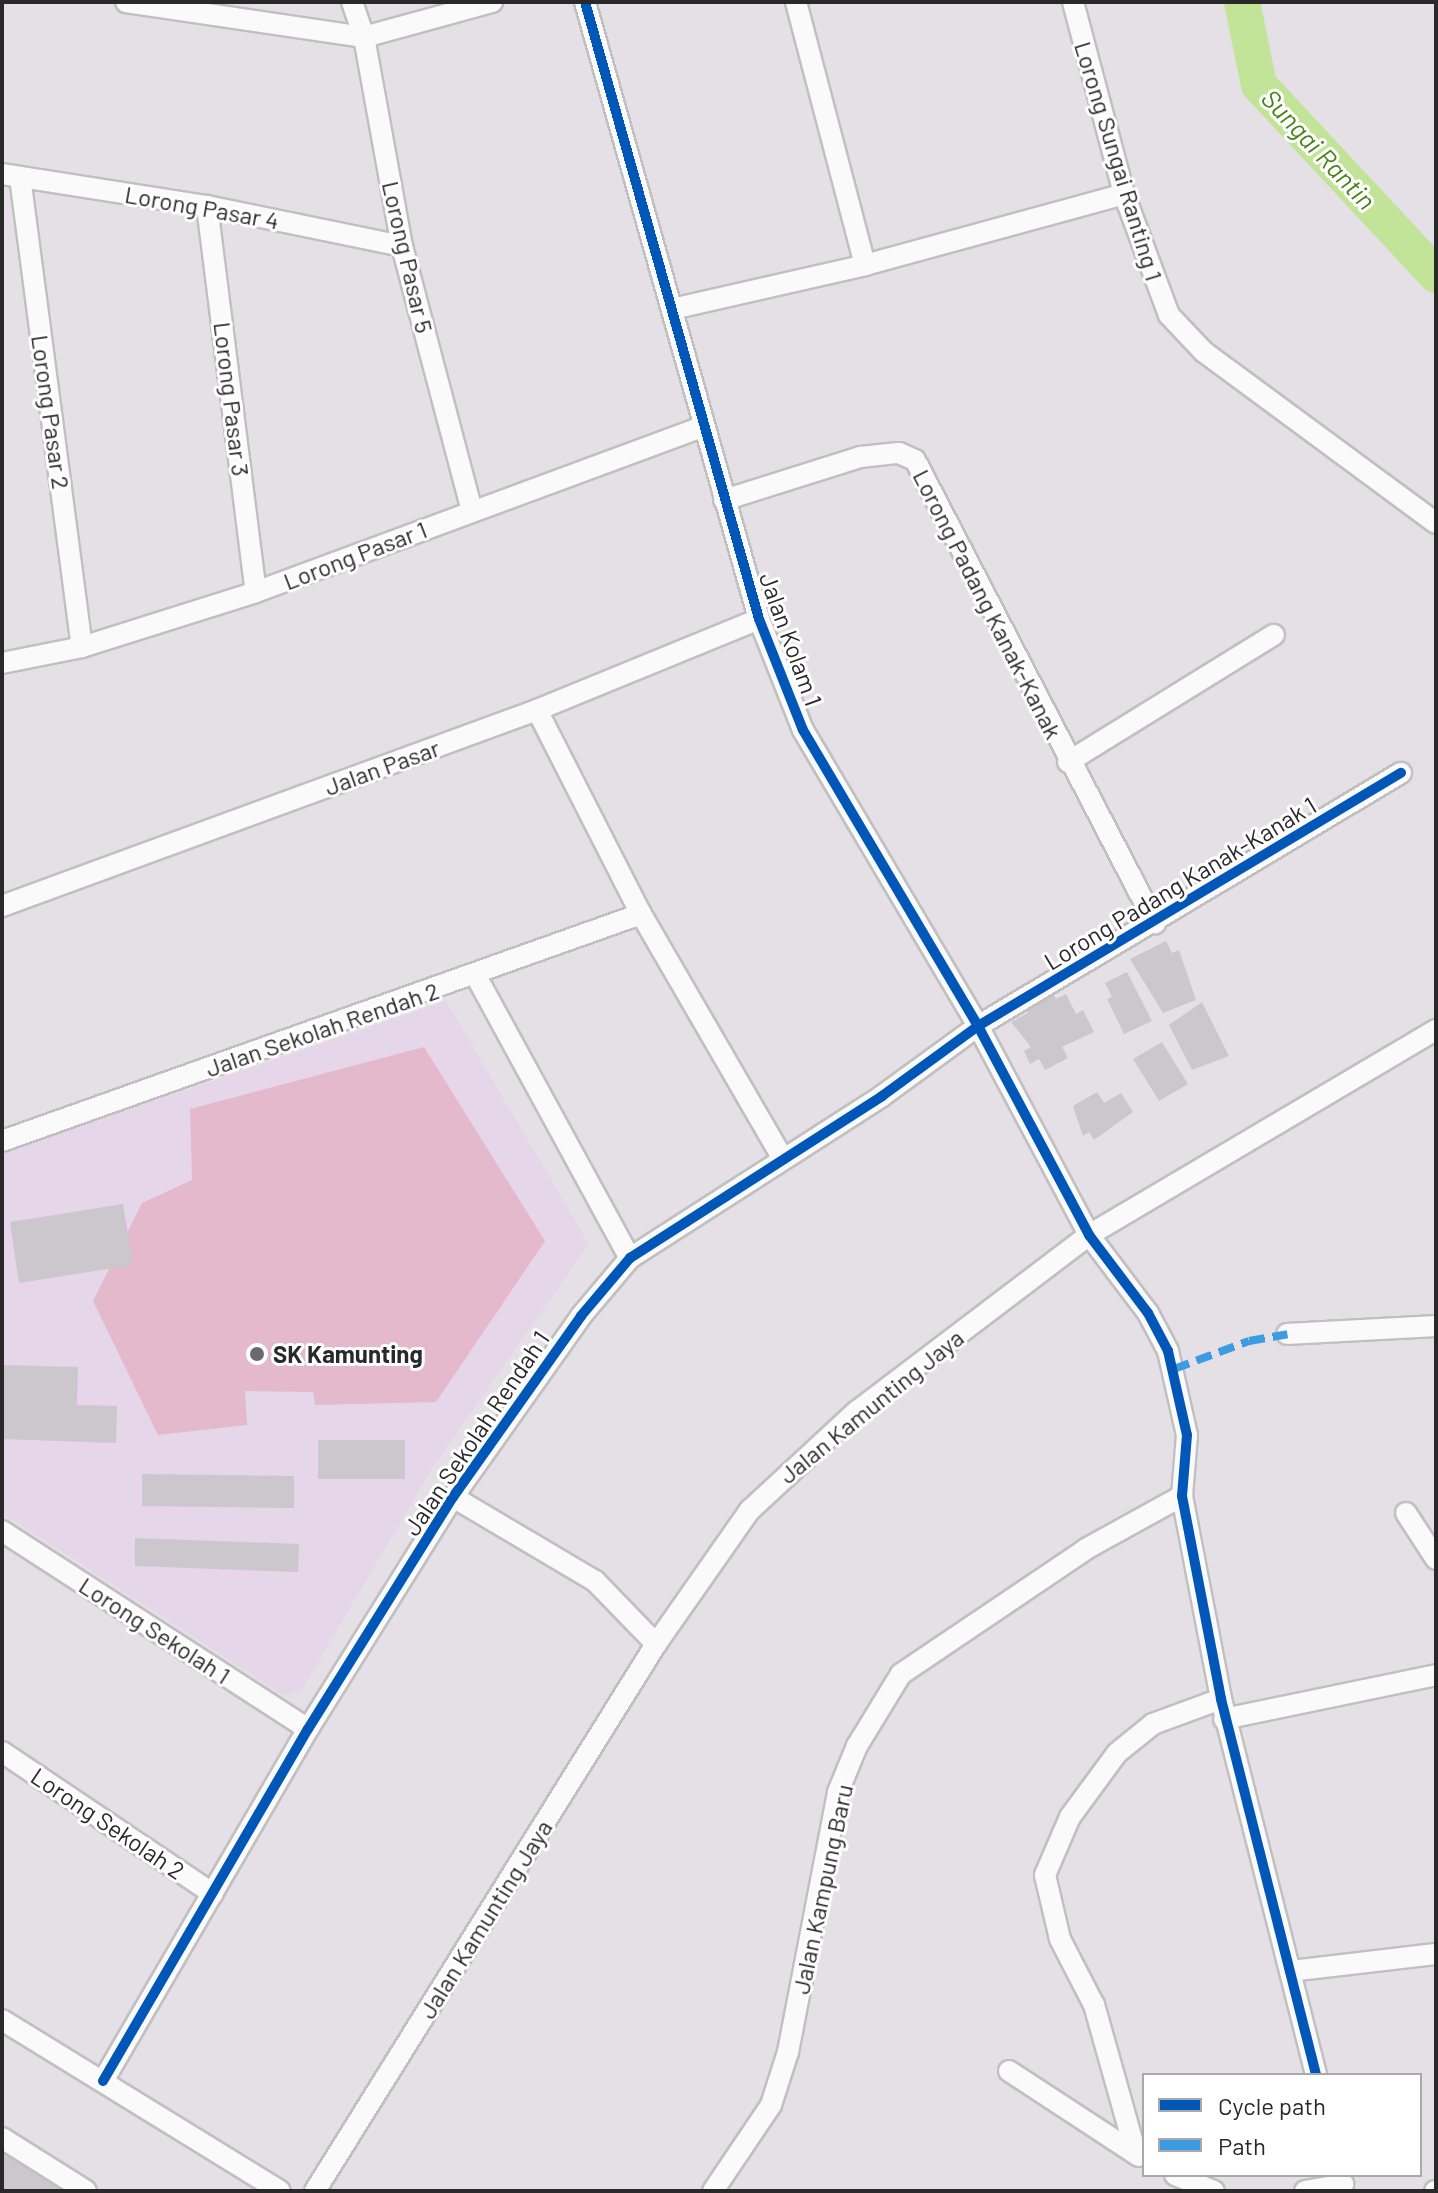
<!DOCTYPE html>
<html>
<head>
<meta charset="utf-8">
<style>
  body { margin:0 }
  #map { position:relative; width:1438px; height:2193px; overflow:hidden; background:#e5e0e6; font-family:Barlow,sans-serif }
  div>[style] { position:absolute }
  .education>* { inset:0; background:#e6d6e9 }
  .pitch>* { inset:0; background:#e4b9cc }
  .river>* { height:36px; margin:-18px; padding:0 18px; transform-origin:18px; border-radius:18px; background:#c1e498 }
  .building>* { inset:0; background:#cbc7cc }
  .roads { filter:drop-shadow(2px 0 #c0c0c0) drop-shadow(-2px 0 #c0c0c0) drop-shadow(0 2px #c0c0c0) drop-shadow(0 -2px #c0c0c0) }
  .street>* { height:20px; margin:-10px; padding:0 10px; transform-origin:10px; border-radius:10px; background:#fbfafb }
  .quiet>* { height:8px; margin-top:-4px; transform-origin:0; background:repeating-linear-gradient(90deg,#3d9ce1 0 16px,transparent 0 24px) }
  .cycleway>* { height:10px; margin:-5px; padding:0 5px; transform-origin:5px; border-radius:5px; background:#0057b8 }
  .dots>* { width:22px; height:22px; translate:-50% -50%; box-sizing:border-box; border:4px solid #fff; border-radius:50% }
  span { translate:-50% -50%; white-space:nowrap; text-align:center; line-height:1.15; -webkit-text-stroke:6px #fff; paint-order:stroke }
  .street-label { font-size:24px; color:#292929 }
  .poi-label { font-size:24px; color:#292929; font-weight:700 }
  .left { translate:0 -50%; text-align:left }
  .water-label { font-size:26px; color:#498217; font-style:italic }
  .frame { position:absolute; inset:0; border:4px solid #292929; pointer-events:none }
  .legend { position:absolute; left:1142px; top:2073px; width:280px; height:104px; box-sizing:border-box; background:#fff; border:2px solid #a9a9a9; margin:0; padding:10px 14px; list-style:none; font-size:24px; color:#292929 }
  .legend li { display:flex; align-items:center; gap:16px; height:40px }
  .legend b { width:40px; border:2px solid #a9a9a9 }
</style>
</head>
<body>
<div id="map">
  <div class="education">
    <div style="clip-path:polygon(446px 1001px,589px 1244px,435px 1464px,301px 1691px,283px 1695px,2px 1513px,2px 1153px)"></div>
  </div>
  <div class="pitch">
    <div style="clip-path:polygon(424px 1047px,545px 1241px,436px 1402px,315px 1405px,313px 1392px,245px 1391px,247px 1425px,158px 1435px,93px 1301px,142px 1203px,192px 1180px,190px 1109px)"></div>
  </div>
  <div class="river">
    <div style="left:1242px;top:2px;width:85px;rotate:78.4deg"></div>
    <div style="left:1259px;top:85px;width:260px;rotate:47deg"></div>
  </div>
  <div class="building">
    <div style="clip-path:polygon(1166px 941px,1172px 953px,1179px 950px,1196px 1000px,1163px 1013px,1130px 959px)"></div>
    <div style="clip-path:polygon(1127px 972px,1152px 1021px,1124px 1034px,1107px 999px,1112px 997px,1105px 983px)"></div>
    <div style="clip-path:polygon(1051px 990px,1056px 999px,1066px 994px,1076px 1014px,1083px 1010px,1094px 1032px,1062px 1047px,1068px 1058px,1045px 1070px,1039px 1059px,1030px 1064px,1024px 1051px,1031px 1047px,1011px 1022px,1028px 1013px,1024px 1003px)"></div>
    <div style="clip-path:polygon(1202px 1002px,1229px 1056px,1192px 1070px,1169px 1025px)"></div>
    <div style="clip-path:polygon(1162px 1042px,1188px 1084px,1159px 1101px,1133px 1059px)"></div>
    <div style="clip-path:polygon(1097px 1092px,1104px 1103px,1121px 1093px,1133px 1112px,1094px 1140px,1089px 1132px,1083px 1136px,1073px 1106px)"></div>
    <div style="clip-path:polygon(123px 1204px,133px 1265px,19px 1283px,10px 1222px)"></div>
    <div style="clip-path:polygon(2px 1365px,78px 1367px,77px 1405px,117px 1406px,116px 1443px,2px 1439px)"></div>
    <div style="clip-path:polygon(318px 1440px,405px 1440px,405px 1479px,318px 1479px)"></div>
    <div style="clip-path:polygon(142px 1474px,294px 1476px,294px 1508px,142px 1506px)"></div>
    <div style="clip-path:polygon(135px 1538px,299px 1544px,298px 1572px,135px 1566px)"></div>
    <div style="clip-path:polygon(2px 2150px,74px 2191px,2px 2191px)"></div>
  </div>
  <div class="roads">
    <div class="street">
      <div style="left:126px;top:2px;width:241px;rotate:8.4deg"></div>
      <div style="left:364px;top:37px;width:133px;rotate:-15.3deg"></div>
      <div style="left:352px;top:2px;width:37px;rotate:71deg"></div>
      <div style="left:364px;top:37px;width:212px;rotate:79.7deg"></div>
      <div style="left:402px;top:246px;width:274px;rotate:75.2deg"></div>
      <div style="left:585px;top:2px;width:641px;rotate:74.25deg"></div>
      <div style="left:759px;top:619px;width:119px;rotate:68.4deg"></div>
      <div style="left:803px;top:730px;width:344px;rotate:59.4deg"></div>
      <div style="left:978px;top:1026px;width:237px;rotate:62deg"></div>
      <div style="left:1089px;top:1235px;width:98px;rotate:52.9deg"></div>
      <div style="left:1148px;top:1313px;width:43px;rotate:62.2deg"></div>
      <div style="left:1168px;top:1351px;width:86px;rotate:77.3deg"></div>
      <div style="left:1187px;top:1435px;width:61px;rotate:94.7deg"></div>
      <div style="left:1182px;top:1496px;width:207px;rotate:79.1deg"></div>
      <div style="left:1221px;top:1699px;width:388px;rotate:75.8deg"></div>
      <div style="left:796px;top:2px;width:272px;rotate:75.3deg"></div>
      <div style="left:1073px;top:2px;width:199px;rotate:75.1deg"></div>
      <div style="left:1124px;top:194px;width:129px;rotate:69.6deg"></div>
      <div style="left:1169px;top:315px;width:51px;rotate:46.6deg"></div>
      <div style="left:1204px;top:352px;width:288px;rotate:36.4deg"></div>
      <div style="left:2px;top:174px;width:207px;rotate:8.9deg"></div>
      <div style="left:207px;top:206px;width:199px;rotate:11.6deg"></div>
      <div style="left:20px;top:177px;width:474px;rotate:82.5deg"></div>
      <div style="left:207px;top:206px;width:389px;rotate:82.8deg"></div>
      <div style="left:672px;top:309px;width:198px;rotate:-12.8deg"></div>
      <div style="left:865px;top:265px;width:269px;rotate:-15.3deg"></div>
      <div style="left:724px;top:500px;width:143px;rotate:-17.5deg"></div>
      <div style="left:860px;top:457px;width:39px;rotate:-6deg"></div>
      <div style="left:899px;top:453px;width:17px;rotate:24deg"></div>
      <div style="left:915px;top:460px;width:522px;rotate:62.6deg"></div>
      <div style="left:2px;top:663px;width:82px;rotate:-11.3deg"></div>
      <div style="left:82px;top:647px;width:182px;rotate:-17.5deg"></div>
      <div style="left:256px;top:592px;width:476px;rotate:-20.3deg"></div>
      <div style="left:537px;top:710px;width:229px;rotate:63deg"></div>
      <div style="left:641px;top:914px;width:283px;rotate:59.9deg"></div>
      <div style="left:1068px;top:762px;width:242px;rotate:-31.7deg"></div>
      <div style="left:2px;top:906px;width:570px;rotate:-20.12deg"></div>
      <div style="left:537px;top:710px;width:240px;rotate:-22.3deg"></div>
      <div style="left:476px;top:976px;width:321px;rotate:61.4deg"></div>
      <div style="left:2px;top:1141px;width:678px;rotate:-19.56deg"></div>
      <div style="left:1287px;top:1334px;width:149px;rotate:-3.1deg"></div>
      <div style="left:453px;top:1497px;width:165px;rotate:30.6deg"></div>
      <div style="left:595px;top:1581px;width:88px;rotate:45.9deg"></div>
      <div style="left:1406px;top:1513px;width:55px;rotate:56.9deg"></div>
      <div style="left:2px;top:1531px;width:364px;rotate:32.9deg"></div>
      <div style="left:1224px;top:1719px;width:217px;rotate:-11.7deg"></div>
      <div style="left:2px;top:1752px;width:254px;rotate:33.9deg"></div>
      <div style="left:1291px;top:1971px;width:146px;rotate:-6.7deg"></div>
      <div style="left:2px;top:2020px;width:326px;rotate:31.6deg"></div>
      <div style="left:1009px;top:2071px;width:155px;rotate:33.2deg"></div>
      <div style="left:103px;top:2081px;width:407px;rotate:-59.8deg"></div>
      <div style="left:308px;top:1729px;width:274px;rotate:-58deg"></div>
      <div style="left:453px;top:1497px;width:222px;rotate:-54.7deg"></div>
      <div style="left:581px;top:1316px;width:76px;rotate:-49.8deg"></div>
      <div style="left:630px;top:1258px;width:300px;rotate:-32.7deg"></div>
      <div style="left:882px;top:1096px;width:119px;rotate:-36.1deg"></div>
      <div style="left:978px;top:1026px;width:493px;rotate:-30.9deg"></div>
      <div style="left:2px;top:2138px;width:99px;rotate:32.2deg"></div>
      <div style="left:1136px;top:2154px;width:155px;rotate:-105.7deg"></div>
      <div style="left:1094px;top:2005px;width:74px;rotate:-117.3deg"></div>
      <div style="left:1060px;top:1939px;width:66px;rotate:-103.2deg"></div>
      <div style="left:1045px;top:1875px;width:63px;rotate:-66.7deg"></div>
      <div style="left:1070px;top:1817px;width:79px;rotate:-53.7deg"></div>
      <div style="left:1117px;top:1753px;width:46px;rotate:-38.9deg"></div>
      <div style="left:1153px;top:1724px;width:72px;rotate:-20.2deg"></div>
      <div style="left:1175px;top:2175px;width:42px;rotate:22.3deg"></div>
      <div style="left:315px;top:2191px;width:645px;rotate:-58.06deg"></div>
      <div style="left:656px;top:1644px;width:164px;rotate:-55deg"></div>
      <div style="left:750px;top:1510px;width:144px;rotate:-42.8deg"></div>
      <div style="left:856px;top:1412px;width:293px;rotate:-37.2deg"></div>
      <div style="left:1089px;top:1235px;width:403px;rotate:-30.6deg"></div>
      <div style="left:713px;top:2191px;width:104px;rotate:-56deg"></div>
      <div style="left:771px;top:2105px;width:56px;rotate:-72.2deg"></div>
      <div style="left:788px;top:2052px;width:265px;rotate:-79.1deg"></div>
      <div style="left:838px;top:1792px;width:50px;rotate:-67.6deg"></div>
      <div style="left:857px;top:1746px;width:84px;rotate:-58.6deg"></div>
      <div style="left:901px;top:1674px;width:223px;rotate:-34deg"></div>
      <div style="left:1086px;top:1549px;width:110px;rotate:-28.9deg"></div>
      <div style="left:1305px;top:2191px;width:39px;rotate:-10deg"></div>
      <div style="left:1435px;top:2191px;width:1px"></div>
    </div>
  </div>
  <div class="quiet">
    <div style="left:1174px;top:1369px;width:80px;rotate:-20.5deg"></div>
    <div style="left:1249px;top:1341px;width:39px;rotate:-10deg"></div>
  </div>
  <div class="cycleway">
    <div style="left:585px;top:2px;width:641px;rotate:74.25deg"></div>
    <div style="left:759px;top:619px;width:119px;rotate:68.4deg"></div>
    <div style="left:803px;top:730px;width:344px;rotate:59.4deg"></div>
    <div style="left:978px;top:1026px;width:237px;rotate:62deg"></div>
    <div style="left:1089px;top:1235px;width:98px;rotate:52.9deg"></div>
    <div style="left:1148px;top:1313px;width:43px;rotate:62.2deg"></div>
    <div style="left:1168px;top:1351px;width:86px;rotate:77.3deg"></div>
    <div style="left:1187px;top:1435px;width:61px;rotate:94.7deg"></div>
    <div style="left:1182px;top:1496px;width:207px;rotate:79.1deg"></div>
    <div style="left:1221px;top:1699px;width:388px;rotate:75.8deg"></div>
    <div style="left:103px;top:2081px;width:407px;rotate:-59.8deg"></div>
    <div style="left:308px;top:1729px;width:274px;rotate:-58deg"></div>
    <div style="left:453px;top:1497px;width:222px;rotate:-54.7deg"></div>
    <div style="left:581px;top:1316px;width:76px;rotate:-49.8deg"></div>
    <div style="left:630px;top:1258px;width:300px;rotate:-32.7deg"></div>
    <div style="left:882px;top:1096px;width:119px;rotate:-36.1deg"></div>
    <div style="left:978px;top:1026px;width:493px;rotate:-30.9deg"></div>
  </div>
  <div class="dots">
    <div style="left:257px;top:1354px;background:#6b696b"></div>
  </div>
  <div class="street-label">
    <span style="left:1119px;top:161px;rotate:73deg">Lorong Sungai Ranting 1</span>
    <span style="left:202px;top:207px;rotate:10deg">Lorong Pasar 4</span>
    <span style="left:408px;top:257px;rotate:77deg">Lorong Pasar 5</span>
    <span style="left:232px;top:399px;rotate:83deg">Lorong Pasar 3</span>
    <span style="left:51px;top:412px;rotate:82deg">Lorong Pasar 2</span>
    <span style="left:355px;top:555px;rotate:-21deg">Lorong Pasar 1</span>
    <span style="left:988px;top:604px;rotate:63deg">Lorong Padang Kanak-Kanak</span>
    <span style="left:791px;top:639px;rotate:70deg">Jalan Kolam 1</span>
    <span style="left:382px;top:767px;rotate:-20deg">Jalan Pasar</span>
    <span style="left:1180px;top:883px;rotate:-31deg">Lorong Padang Kanak-Kanak 1</span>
    <span style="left:322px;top:1029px;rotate:-19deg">Jalan Sekolah Rendah 2</span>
    <span style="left:871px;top:1406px;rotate:-39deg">Jalan Kamunting Jaya</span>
    <span style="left:476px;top:1433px;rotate:-56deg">Jalan Sekolah Rendah 1</span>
    <span style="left:155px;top:1630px;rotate:33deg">Lorong Sekolah 1</span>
    <span style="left:108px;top:1823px;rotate:34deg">Lorong Sekolah 2</span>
    <span style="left:822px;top:1889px;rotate:-78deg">Jalan Kampung Baru</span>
    <span style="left:485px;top:1919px;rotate:-58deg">Jalan Kamunting Jaya</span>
  </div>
  <div class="poi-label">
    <span class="left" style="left:273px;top:1354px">SK Kamunting</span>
  </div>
  <div class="water-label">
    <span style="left:1319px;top:149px;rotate:47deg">Sungai Rantin</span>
  </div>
  <div class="frame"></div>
  <ul class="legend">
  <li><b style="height:10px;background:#0057b8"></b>Cycle path</li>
  <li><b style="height:10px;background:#3d9ce1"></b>Path</li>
  </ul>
</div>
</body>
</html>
